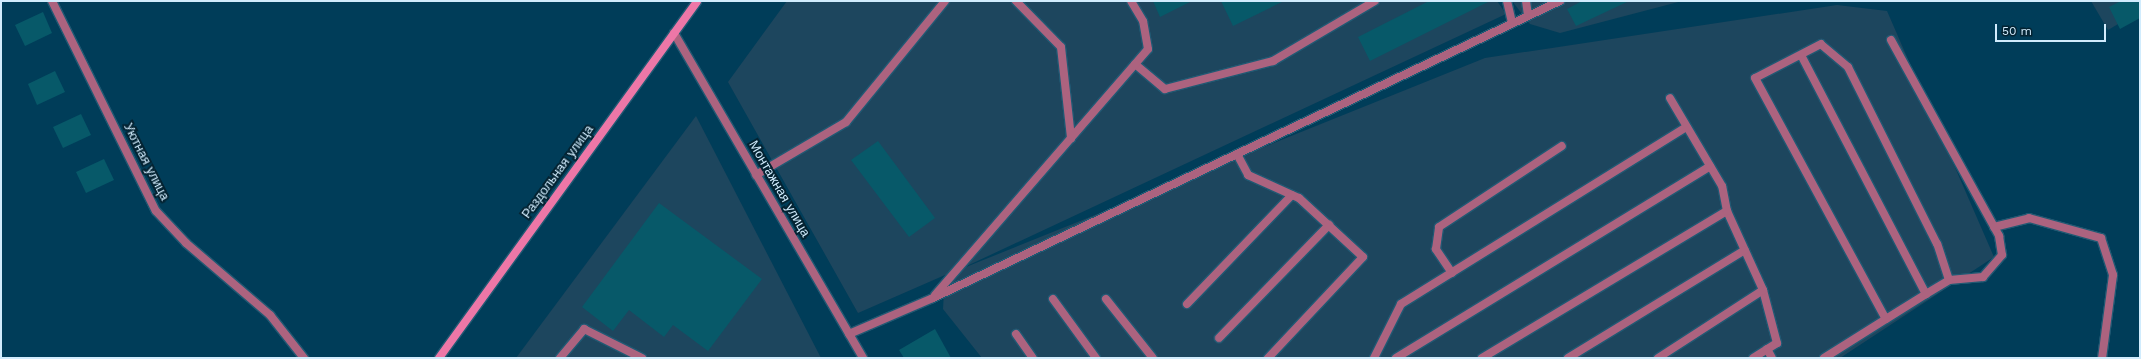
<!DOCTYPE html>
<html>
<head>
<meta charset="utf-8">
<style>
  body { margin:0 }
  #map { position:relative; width:2141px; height:359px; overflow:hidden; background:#003d59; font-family:"Work Sans",sans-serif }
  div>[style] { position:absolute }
  .built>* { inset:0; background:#1d465e }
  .building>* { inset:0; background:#075969 }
  .roads { filter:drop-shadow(1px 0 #215973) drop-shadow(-1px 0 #215973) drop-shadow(0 1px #215973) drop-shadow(0 -1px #215973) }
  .service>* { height:8px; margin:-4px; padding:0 4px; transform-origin:4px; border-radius:4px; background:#ac637f }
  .minor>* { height:8px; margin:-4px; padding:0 4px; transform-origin:4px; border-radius:4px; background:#ac637f }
  .secondary>* { height:8px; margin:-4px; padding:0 4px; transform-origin:4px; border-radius:4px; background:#ed77a7 }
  span { translate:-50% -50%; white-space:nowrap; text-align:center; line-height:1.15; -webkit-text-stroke:4px #042332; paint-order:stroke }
  .street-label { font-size:13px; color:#d1ecfd }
  .frame { position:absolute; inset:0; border:2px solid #d1ecfd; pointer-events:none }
  .scale { position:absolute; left:1995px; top:24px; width:111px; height:18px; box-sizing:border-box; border:2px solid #d1ecfd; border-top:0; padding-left:5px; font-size:12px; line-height:14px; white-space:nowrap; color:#d1ecfd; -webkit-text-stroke:3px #042332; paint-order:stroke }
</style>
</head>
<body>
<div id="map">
  <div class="built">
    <div style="clip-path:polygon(787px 1px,1497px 1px,1506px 14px,956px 271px,1485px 58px,1837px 5px,1887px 11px,1994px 257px,1840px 358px,982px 358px,943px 309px,945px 275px,858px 313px,728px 82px)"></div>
    <div style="clip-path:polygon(1512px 1px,1682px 1px,1560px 33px,1530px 24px)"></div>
    <div style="clip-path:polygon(2091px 1px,2140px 1px,2140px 11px,2108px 30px)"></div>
    <div style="clip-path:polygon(696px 116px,821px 358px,516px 358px)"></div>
  </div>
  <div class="building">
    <div style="clip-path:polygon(1153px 1px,1192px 1px,1160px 17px)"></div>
    <div style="clip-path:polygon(1221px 1px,1284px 1px,1233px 26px)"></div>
    <div style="clip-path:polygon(1429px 1px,1490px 1px,1370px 61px,1358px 37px)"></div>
    <div style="clip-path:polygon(1582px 1px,1629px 1px,1576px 26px,1567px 9px)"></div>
    <div style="clip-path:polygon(2121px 1px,2140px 1px,2140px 18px,2120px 29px,2109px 7px)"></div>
    <div style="clip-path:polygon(43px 12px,52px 33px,25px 46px,15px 25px)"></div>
    <div style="clip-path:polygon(55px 71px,65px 92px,37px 105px,28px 84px)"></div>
    <div style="clip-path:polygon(81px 114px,91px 135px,63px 148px,53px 127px)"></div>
    <div style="clip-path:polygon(878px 141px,935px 218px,909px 237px,851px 160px)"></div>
    <div style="clip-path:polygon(104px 159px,114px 180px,86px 193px,76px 172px)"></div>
    <div style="clip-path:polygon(659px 203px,762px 279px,708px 351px,673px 325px,664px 337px,629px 310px,613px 331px,582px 307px)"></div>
    <div style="clip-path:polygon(935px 329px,951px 358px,904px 358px,899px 350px)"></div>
  </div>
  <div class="roads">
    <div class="service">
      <div style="left:1016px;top:1px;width:64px;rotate:45.6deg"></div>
      <div style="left:1061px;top:47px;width:92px;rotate:83.7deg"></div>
      <div style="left:1507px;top:1px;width:23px;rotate:77deg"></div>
      <div style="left:1526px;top:1px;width:14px;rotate:82deg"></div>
      <div style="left:1891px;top:40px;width:224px;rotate:61.1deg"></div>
      <div style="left:1999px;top:236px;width:19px;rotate:81deg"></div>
      <div style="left:2002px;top:255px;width:29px;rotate:131deg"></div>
      <div style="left:1983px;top:277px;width:34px;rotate:175deg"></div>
      <div style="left:1801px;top:55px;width:270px;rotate:62.4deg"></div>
      <div style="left:1135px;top:64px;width:39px;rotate:40deg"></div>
      <div style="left:1165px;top:89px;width:112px;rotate:-14.5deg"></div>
      <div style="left:1273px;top:61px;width:118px;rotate:-30.5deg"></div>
      <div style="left:1237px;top:154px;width:24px;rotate:62deg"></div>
      <div style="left:1248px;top:175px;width:56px;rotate:24.3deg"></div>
      <div style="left:1299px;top:198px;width:87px;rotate:42.7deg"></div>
      <div style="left:1363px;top:257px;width:139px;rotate:133.2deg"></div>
      <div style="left:756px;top:175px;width:104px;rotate:-30.5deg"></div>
      <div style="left:846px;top:122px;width:156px;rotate:-50.7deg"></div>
      <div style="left:1727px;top:211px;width:87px;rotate:65.5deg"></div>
      <div style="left:1763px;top:290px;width:55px;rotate:75.2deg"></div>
      <div style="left:1777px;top:343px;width:28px;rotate:148deg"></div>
      <div style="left:1452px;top:273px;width:29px;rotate:-124deg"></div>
      <div style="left:1436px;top:249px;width:22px;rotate:-82deg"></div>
      <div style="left:1439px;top:227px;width:147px;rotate:-33.4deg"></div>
      <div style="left:935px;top:295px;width:325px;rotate:-49.1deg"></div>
      <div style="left:1148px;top:49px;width:28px;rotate:-100deg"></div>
      <div style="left:1143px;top:21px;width:23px;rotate:-121deg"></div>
      <div style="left:1053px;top:299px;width:73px;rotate:53.9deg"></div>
      <div style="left:1106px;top:299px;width:75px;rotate:51.5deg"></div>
      <div style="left:1187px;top:304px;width:151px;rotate:-46.1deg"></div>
      <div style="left:849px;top:334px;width:91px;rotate:-23.2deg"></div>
      <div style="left:933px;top:298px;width:694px;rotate:-25.35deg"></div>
      <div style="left:1016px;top:334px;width:29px;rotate:55deg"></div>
      <div style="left:1219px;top:338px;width:158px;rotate:-45.8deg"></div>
      <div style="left:1767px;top:349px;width:10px;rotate:61deg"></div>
      <div style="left:560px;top:358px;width:38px;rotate:-50deg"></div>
      <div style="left:584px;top:329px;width:65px;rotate:26.6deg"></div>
      <div style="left:1374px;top:358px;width:60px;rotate:-63.4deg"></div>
      <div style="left:1401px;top:304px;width:336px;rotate:-31.8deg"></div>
      <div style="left:1396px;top:358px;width:368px;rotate:-31.4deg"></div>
      <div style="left:1482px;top:358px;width:286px;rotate:-31deg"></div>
      <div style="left:1727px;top:211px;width:25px;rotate:-101deg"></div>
      <div style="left:1722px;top:186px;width:102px;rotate:-120.6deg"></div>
      <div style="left:1568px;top:358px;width:207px;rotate:-31.4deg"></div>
      <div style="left:1658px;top:358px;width:125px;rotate:-32.9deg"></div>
      <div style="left:1824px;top:358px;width:73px;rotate:-32.2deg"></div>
      <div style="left:1886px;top:319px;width:47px;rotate:-32deg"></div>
      <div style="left:1926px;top:294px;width:27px;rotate:-31deg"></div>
      <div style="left:1949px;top:280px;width:38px;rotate:-108deg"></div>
      <div style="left:1937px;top:244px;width:198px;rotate:-116.7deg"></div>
      <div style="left:1848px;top:67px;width:35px;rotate:-140deg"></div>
      <div style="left:1821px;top:44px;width:74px;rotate:152.7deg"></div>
      <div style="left:1755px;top:78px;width:274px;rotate:61.5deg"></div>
    </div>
    <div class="minor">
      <div style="left:52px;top:1px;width:234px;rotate:63.7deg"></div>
      <div style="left:156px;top:211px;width:44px;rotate:46.8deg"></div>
      <div style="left:186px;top:243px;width:111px;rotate:40.6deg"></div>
      <div style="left:270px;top:315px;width:55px;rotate:51.7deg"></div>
      <div style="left:674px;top:33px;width:376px;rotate:59.8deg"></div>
      <div style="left:1994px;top:227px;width:36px;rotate:-14deg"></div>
      <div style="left:2029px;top:218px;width:75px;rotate:15.5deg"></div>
      <div style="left:2101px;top:238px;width:39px;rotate:72deg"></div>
      <div style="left:2113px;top:275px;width:84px;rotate:97.5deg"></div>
    </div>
    <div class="secondary">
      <div style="left:439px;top:358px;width:440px;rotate:-54.1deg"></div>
    </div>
  </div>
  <div class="street-label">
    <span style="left:146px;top:162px;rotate:63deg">Уютная улица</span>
    <span style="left:558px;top:172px;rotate:-54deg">Раздольная улица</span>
    <span style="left:779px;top:189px;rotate:60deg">Монтажная улица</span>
  </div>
  <div class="frame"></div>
  <div class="scale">50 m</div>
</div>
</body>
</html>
